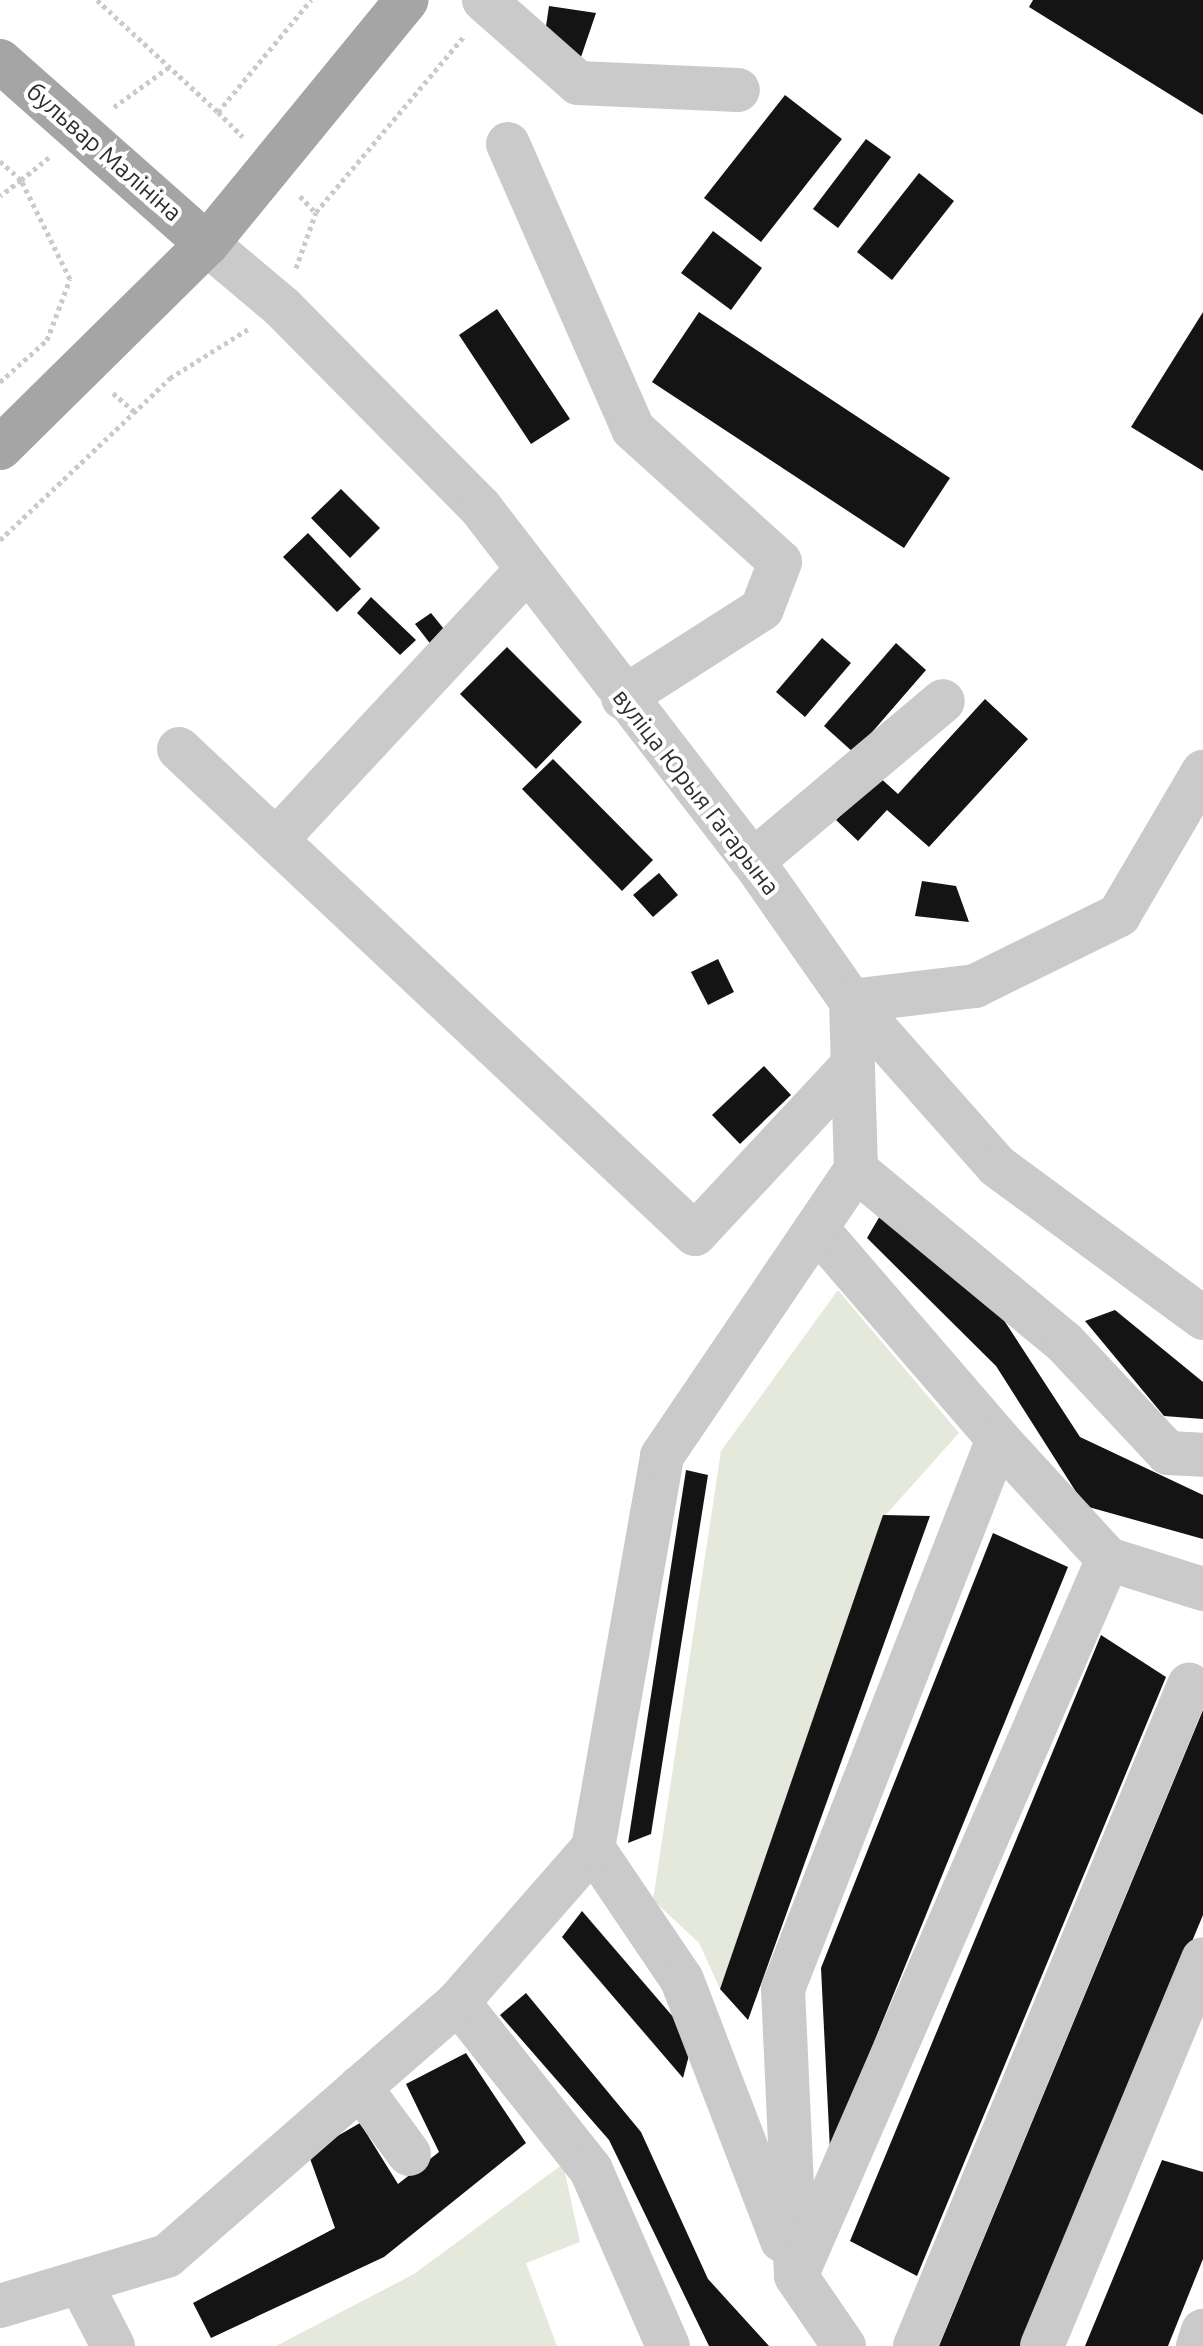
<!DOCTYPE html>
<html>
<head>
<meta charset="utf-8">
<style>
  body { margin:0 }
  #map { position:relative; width:1203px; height:2346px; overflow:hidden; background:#fff; font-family:Ubuntu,sans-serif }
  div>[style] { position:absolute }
  .green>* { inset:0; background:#e5e9db }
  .building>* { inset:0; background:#141414 }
  .path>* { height:5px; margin-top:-2.5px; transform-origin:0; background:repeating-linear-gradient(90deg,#cacaca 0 4px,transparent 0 8px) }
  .minor>* { height:44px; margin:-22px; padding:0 22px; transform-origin:22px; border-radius:22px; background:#cacaca }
  .major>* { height:44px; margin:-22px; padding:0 22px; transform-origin:22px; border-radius:22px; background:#a5a5a5 }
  span { translate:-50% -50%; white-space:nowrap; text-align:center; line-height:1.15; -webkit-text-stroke:8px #fff; paint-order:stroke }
  .street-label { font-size:24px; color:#2d2d2d }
</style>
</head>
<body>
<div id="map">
  <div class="green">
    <div style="clip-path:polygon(838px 1290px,959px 1433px,882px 1519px,720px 1989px,699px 1943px,653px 1900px,721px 1451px)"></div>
    <div style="clip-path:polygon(563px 2164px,580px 2242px,526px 2263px,557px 2346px,276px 2346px,414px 2274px)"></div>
  </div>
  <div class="building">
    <div style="clip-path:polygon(1033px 0,1203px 0,1203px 115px,1029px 7px)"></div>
    <div style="clip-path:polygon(549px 6px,596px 13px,580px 60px,545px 33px)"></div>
    <div style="clip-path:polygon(785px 95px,842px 139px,761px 242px,704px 198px)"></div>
    <div style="clip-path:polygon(866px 139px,891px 157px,838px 228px,813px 209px)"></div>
    <div style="clip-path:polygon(919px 173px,954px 201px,892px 280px,857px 252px)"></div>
    <div style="clip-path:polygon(713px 231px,762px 268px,731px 310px,681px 273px)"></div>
    <div style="clip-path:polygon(497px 309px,570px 419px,531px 444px,459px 335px)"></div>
    <div style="clip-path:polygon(699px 312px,950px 478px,904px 548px,652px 382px)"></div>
    <div style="clip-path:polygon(1203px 312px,1203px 471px,1131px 427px)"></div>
    <div style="clip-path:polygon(341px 489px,380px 528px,350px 558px,311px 518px)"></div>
    <div style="clip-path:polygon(308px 533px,361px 589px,337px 612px,283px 557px)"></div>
    <div style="clip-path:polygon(371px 597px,416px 640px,400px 655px,357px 613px)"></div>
    <div style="clip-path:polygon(431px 613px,448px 634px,432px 646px,415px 624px)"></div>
    <div style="clip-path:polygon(822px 638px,851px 663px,805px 717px,776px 692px)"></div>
    <div style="clip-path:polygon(896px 643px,926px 670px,854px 753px,824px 726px)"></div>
    <div style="clip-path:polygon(507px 647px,582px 722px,536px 769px,460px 694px)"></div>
    <div style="clip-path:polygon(985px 699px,1028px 739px,929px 847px,887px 810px,858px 841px,836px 820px,877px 775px,898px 794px)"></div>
    <div style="clip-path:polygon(553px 759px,653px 860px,622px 891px,522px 789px)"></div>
    <div style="clip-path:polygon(659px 873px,678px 895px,653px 917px,633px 895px)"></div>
    <div style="clip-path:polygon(922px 881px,956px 886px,969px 922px,915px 916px)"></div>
    <div style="clip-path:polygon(718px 959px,734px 992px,708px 1005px,691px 972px)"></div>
    <div style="clip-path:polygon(764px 1066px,791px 1095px,740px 1144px,712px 1115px)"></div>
    <div style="clip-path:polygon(881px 1214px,994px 1305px,1080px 1437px,1203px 1495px,1203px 1539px,1085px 1506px,996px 1366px,867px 1238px)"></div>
    <div style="clip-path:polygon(1115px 1310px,1203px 1382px,1203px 1419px,1164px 1416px,1085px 1321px)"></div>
    <div style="clip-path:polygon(686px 1470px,708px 1475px,651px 1834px,628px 1843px)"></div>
    <div style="clip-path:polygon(883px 1515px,930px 1516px,748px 2020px,720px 1989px)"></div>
    <div style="clip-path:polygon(993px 1533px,1068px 1567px,830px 2150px,821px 1968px)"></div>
    <div style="clip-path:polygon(1101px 1635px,1166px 1677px,917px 2276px,850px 2241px)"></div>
    <div style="clip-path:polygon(1203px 1710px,1203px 1915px,1023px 2346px,939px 2346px)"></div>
    <div style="clip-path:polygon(582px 1911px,693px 2040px,683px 2078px,562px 1937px)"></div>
    <div style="clip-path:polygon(526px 1993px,641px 2132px,708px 2279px,769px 2346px,709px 2346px,609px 2140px,500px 2015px)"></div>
    <div style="clip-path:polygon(466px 2053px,526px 2143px,384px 2257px,211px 2338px,193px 2303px,335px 2228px,308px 2153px,360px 2123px,398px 2184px,439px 2152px,406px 2084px)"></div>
    <div style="clip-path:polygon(1162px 2160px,1203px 2172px,1203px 2259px,1168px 2346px,1085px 2346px)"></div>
  </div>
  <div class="path">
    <div style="left:97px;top:0;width:165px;rotate:42.8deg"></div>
    <div style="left:218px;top:112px;width:146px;rotate:-50.3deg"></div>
    <div style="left:114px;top:107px;width:68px;rotate:-36deg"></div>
    <div style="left:218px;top:112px;width:35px;rotate:45deg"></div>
    <div style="left:0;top:161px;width:28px;rotate:42deg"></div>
    <div style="left:21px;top:180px;width:26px;rotate:143deg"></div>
    <div style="left:300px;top:196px;width:22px;rotate:47deg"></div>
    <div style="left:296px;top:268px;width:59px;rotate:-70.3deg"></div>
    <div style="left:316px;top:212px;width:230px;rotate:-49.9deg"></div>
    <div style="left:0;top:382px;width:63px;rotate:-41.8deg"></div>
    <div style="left:47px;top:340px;width:65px;rotate:-69.3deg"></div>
    <div style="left:70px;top:279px;width:110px;rotate:-116.3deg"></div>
    <div style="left:21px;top:180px;width:36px;rotate:-39deg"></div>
    <div style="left:113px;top:393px;width:29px;rotate:41deg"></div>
    <div style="left:0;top:540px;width:235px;rotate:-43.6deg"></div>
    <div style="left:170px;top:378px;width:92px;rotate:-32.1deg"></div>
  </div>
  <div class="minor">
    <div style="left:484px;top:0;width:125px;rotate:41.4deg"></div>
    <div style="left:578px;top:83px;width:160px;rotate:2.5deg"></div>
    <div style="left:508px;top:144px;width:311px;rotate:66.3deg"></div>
    <div style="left:633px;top:429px;width:198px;rotate:42.1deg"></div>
    <div style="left:780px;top:562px;width:50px;rotate:111deg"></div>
    <div style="left:762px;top:609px;width:165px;rotate:147.4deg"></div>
    <div style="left:207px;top:244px;width:98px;rotate:40deg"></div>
    <div style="left:282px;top:307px;width:281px;rotate:45.3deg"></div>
    <div style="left:480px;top:507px;width:447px;rotate:52.4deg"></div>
    <div style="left:753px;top:861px;width:171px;rotate:55deg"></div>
    <div style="left:851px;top:1001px;width:220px;rotate:48.5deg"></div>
    <div style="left:997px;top:1166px;width:256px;rotate:36.4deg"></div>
    <div style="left:179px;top:749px;width:708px;rotate:43.23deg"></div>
    <div style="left:695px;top:1234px;width:227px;rotate:-47deg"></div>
    <div style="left:276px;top:840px;width:367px;rotate:-47.1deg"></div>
    <div style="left:753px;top:861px;width:248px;rotate:-40.1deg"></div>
    <div style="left:856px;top:1170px;width:270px;rotate:39.6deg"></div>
    <div style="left:1064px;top:1342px;width:152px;rotate:46.9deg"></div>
    <div style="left:1168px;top:1453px;width:35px;rotate:3deg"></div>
    <div style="left:817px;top:1229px;width:277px;rotate:49.2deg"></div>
    <div style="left:998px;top:1439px;width:591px;rotate:111.35deg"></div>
    <div style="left:783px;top:1989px;width:287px;rotate:87.4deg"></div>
    <div style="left:796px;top:2276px;width:85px;rotate:55.6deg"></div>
    <div style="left:998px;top:1439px;width:163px;rotate:47.5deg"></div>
    <div style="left:1108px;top:1559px;width:100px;rotate:17.5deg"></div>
    <div style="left:593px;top:1848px;width:159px;rotate:56deg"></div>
    <div style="left:682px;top:1980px;width:279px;rotate:69deg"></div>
    <div style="left:458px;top:2002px;width:214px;rotate:51.6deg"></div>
    <div style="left:591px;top:2170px;width:192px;rotate:66.4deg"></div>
    <div style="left:360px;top:2087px;width:83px;rotate:53.8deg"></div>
    <div style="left:801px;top:2265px;width:770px;rotate:-66.5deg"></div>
    <div style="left:80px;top:2282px;width:72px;rotate:62.7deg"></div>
    <div style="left:0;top:2306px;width:174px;rotate:-16.7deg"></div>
    <div style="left:167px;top:2256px;width:386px;rotate:-41.1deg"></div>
    <div style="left:458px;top:2002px;width:205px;rotate:-48.8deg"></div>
    <div style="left:593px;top:1848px;width:398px;rotate:-80deg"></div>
    <div style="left:662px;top:1456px;width:346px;rotate:-55.9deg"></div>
    <div style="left:856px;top:1170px;width:169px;rotate:-91.7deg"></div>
    <div style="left:851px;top:1001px;width:125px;rotate:-6.9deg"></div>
    <div style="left:975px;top:986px;width:161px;rotate:-26.2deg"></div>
    <div style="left:1119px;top:915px;width:166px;rotate:-59.6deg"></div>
    <div style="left:915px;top:2346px;width:716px;rotate:-67.48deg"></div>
    <div style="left:1042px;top:2346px;width:419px;rotate:-67.4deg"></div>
    <div style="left:1198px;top:2346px;width:16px;rotate:-72deg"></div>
  </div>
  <div class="major">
    <div style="left:0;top:61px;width:276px;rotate:41.5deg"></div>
    <div style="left:0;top:448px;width:291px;rotate:-44.6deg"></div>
    <div style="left:207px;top:244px;width:315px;rotate:-50.7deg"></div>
  </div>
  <div class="street-label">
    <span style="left:104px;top:152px;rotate:41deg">бульвар Малініна</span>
    <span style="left:696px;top:792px;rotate:52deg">вуліца Юрыя Гагарына</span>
  </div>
</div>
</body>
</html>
